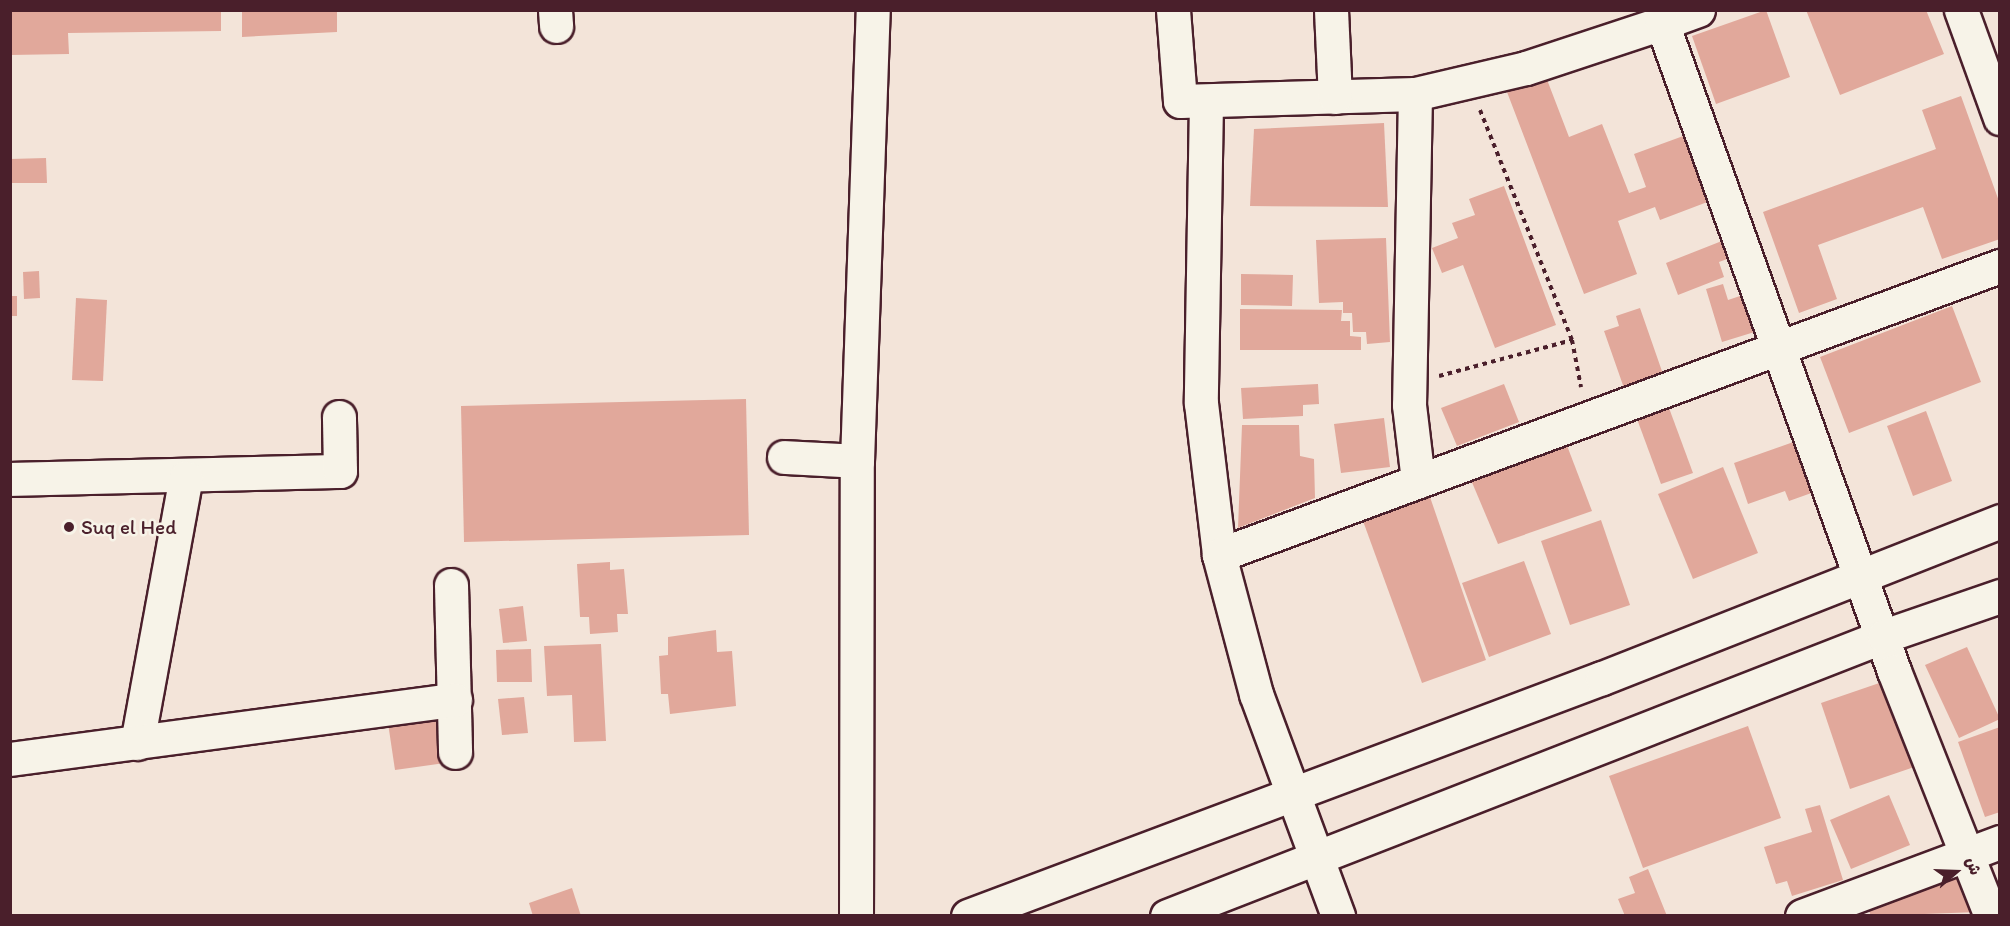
<!DOCTYPE html>
<html>
<head>
<meta charset="utf-8">
<style>
  body { margin:0 }
  #map { position:relative; width:2010px; height:926px; overflow:hidden; background:#f3e4d9; font-family:Itim,"Playpen Sans Arabic",sans-serif }
  div>[style] { position:absolute }
  .building>* { inset:0; background:#e1a89b }
  .path>* { height:4px; margin-top:-2px; transform-origin:0; background:repeating-linear-gradient(90deg,#4a1f2b 0 4.5px,transparent 0 9px) }
  .roads { filter:drop-shadow(2px 0 #4a1f2b) drop-shadow(-2px 0 #4a1f2b) drop-shadow(0 2px #4a1f2b) drop-shadow(0 -2px #4a1f2b) }
  .minor>* { height:33px; margin:-16.5px; padding:0 16.5px; transform-origin:16.5px; border-radius:16.5px; background:#f7f3e8 }
  .dots>* { width:16px; height:16px; translate:-50% -50%; box-sizing:border-box; border:3px solid #f7f3e8; border-radius:50% }
  span { translate:-50% -50%; white-space:nowrap; text-align:center; line-height:1.15; -webkit-text-stroke:5px #f7f3e8; paint-order:stroke }
  .poi-label { font-size:21px; color:#4a1f2b }
  .left { translate:0 -50%; text-align:left }
  .frame { position:absolute; inset:0; border:12px solid #4a1f2b; pointer-events:none }
  .north { position:absolute; left:1926px; top:842px; width:60px; height:60px; -webkit-text-stroke:4px #f7f3e8; paint-order:stroke; rotate:71deg; font-size:16px; font-weight:700; line-height:24px; text-align:center; color:#4a1f2b }
  .north::after { content:''; display:block; margin:auto; width:21px; height:27px; background:#4a1f2b; clip-path:polygon(50% 0,100% 100%,50% 72%,0 100%) }
</style>
</head>
<body>
<div id="map">
  <div class="building">
    <div style="clip-path:polygon(10px 10px,221px 10px,221px 31px,68px 33px,69px 54px,10px 55px)"></div>
    <div style="clip-path:polygon(242px 10px,337px 10px,337px 32px,242px 37px)"></div>
    <div style="clip-path:polygon(1766px 10px,1790px 77px,1716px 104px,1692px 36px)"></div>
    <div style="clip-path:polygon(1806px 10px,1926px 10px,1944px 54px,1840px 95px)"></div>
    <div style="clip-path:polygon(1546px 77px,1569px 137px,1602px 124px,1629px 193px,1646px 187px,1634px 154px,1686px 135px,1710px 201px,1660px 220px,1655px 207px,1618px 221px,1637px 274px,1584px 294px,1507px 92px)"></div>
    <div style="clip-path:polygon(1961px 96px,2000px 204px,2000px 239px,1942px 259px,1923px 207px,1818px 245px,1837px 299px,1799px 313px,1763px 212px,1936px 149px,1922px 110px)"></div>
    <div style="clip-path:polygon(1384px 123px,1388px 207px,1250px 206px,1254px 129px)"></div>
    <div style="clip-path:polygon(46px 158px,47px 183px,10px 183px,10px 159px)"></div>
    <div style="clip-path:polygon(1504px 186px,1556px 325px,1495px 348px,1463px 265px,1442px 273px,1432px 248px,1458px 238px,1452px 223px,1475px 215px,1469px 199px)"></div>
    <div style="clip-path:polygon(1732px 237px,1738px 255px,1719px 262px,1724px 277px,1678px 295px,1666px 263px)"></div>
    <div style="clip-path:polygon(1386px 238px,1390px 342px,1367px 344px,1366px 332px,1353px 332px,1352px 313px,1343px 313px,1343px 302px,1319px 303px,1316px 240px)"></div>
    <div style="clip-path:polygon(39px 271px,40px 298px,24px 299px,23px 272px)"></div>
    <div style="clip-path:polygon(1241px 274px,1293px 275px,1292px 306px,1241px 305px)"></div>
    <div style="clip-path:polygon(1723px 284px,1728px 300px,1749px 293px,1761px 330px,1722px 342px,1706px 289px)"></div>
    <div style="clip-path:polygon(10px 296px,17px 296px,17px 316px,10px 316px)"></div>
    <div style="clip-path:polygon(76px 298px,107px 300px,103px 381px,72px 380px)"></div>
    <div style="clip-path:polygon(1952px 306px,1981px 382px,1849px 433px,1820px 357px)"></div>
    <div style="clip-path:polygon(1640px 308px,1664px 377px,1625px 391px,1604px 331px,1619px 326px,1616px 316px)"></div>
    <div style="clip-path:polygon(1240px 309px,1342px 310px,1341px 321px,1350px 321px,1350px 336px,1361px 337px,1361px 350px,1240px 350px)"></div>
    <div style="clip-path:polygon(1318px 384px,1319px 404px,1303px 405px,1303px 416px,1243px 419px,1241px 388px)"></div>
    <div style="clip-path:polygon(1504px 384px,1519px 422px,1457px 446px,1441px 408px)"></div>
    <div style="clip-path:polygon(746px 399px,749px 535px,464px 542px,461px 406px)"></div>
    <div style="clip-path:polygon(1669px 408px,1693px 473px,1661px 484px,1637px 419px)"></div>
    <div style="clip-path:polygon(1926px 411px,1952px 481px,1913px 496px,1887px 426px)"></div>
    <div style="clip-path:polygon(1384px 418px,1390px 467px,1341px 473px,1334px 424px)"></div>
    <div style="clip-path:polygon(1242px 425px,1299px 425px,1300px 456px,1314px 459px,1315px 498px,1238px 528px)"></div>
    <div style="clip-path:polygon(1799px 440px,1817px 491px,1789px 501px,1785px 491px,1748px 504px,1734px 463px)"></div>
    <div style="clip-path:polygon(1566px 443px,1592px 511px,1498px 544px,1471px 480px)"></div>
    <div style="clip-path:polygon(1723px 467px,1758px 553px,1693px 579px,1658px 494px)"></div>
    <div style="clip-path:polygon(1430px 497px,1486px 660px,1422px 683px,1363px 521px)"></div>
    <div style="clip-path:polygon(1601px 520px,1630px 605px,1570px 625px,1541px 541px)"></div>
    <div style="clip-path:polygon(1524px 561px,1551px 634px,1489px 657px,1462px 583px)"></div>
    <div style="clip-path:polygon(610px 562px,610px 570px,624px 569px,628px 614px,617px 614px,618px 632px,590px 634px,589px 617px,580px 617px,577px 564px)"></div>
    <div style="clip-path:polygon(523px 606px,527px 641px,503px 643px,499px 609px)"></div>
    <div style="clip-path:polygon(716px 630px,717px 652px,732px 651px,736px 706px,670px 714px,668px 694px,661px 694px,659px 656px,668px 655px,668px 637px)"></div>
    <div style="clip-path:polygon(601px 644px,606px 741px,574px 742px,572px 695px,547px 696px,544px 646px)"></div>
    <div style="clip-path:polygon(1967px 647px,2000px 719px,1959px 738px,1925px 665px)"></div>
    <div style="clip-path:polygon(531px 649px,532px 682px,497px 682px,496px 650px)"></div>
    <div style="clip-path:polygon(1891px 679px,1920px 765px,1850px 789px,1821px 703px)"></div>
    <div style="clip-path:polygon(524px 697px,528px 733px,502px 735px,498px 699px)"></div>
    <div style="clip-path:polygon(438px 716px,445px 763px,395px 770px,388px 723px)"></div>
    <div style="clip-path:polygon(1748px 726px,1781px 818px,1643px 868px,1609px 776px)"></div>
    <div style="clip-path:polygon(2000px 727px,2000px 812px,1985px 817px,1958px 742px)"></div>
    <div style="clip-path:polygon(1889px 795px,1910px 845px,1851px 869px,1830px 820px)"></div>
    <div style="clip-path:polygon(1820px 805px,1843px 880px,1792px 896px,1787px 881px,1776px 884px,1764px 847px,1812px 832px,1805px 809px)"></div>
    <div style="clip-path:polygon(1648px 869px,1667px 916px,1625px 916px,1618px 899px,1635px 893px,1629px 877px)"></div>
    <div style="clip-path:polygon(1960px 869px,1978px 912px,1871px 916px,1866px 903px)"></div>
    <div style="clip-path:polygon(572px 888px,581px 916px,533px 916px,529px 903px)"></div>
  </div>
  <div class="path">
    <div style="left:1480px;top:110px;width:248px;rotate:68.2deg"></div>
    <div style="left:1572px;top:340px;width:48px;rotate:79.2deg"></div>
    <div style="left:1439px;top:376px;width:138px;rotate:-15.1deg"></div>
  </div>
  <div class="roads">
    <div class="minor">
      <div style="left:555px;top:10px;width:16px;rotate:86deg"></div>
      <div style="left:1173px;top:10px;width:91px;rotate:85.6deg"></div>
      <div style="left:1180px;top:101px;width:235px;rotate:-1.7deg"></div>
      <div style="left:1415px;top:94px;width:114px;rotate:-13.2deg"></div>
      <div style="left:1526px;top:68px;width:143px;rotate:-18.3deg"></div>
      <div style="left:1331px;top:10px;width:87px;rotate:87.4deg"></div>
      <div style="left:1698px;top:10px;width:38px;rotate:160deg"></div>
      <div style="left:1662px;top:23px;width:688px;rotate:70.3deg"></div>
      <div style="left:1894px;top:671px;width:264px;rotate:68.4deg"></div>
      <div style="left:1961px;top:10px;width:115px;rotate:70.1deg"></div>
      <div style="left:1415px;top:94px;width:311px;rotate:91.1deg"></div>
      <div style="left:1409px;top:405px;width:77px;rotate:83.2deg"></div>
      <div style="left:1206px;top:102px;width:301px;rotate:91deg"></div>
      <div style="left:1201px;top:403px;width:153px;rotate:83.2deg"></div>
      <div style="left:1219px;top:555px;width:144px;rotate:75.1deg"></div>
      <div style="left:1256px;top:694px;width:237px;rotate:69.7deg"></div>
      <div style="left:784px;top:457px;width:73px;rotate:3.1deg"></div>
      <div style="left:10px;top:479px;width:330px;rotate:-1.4deg"></div>
      <div style="left:340px;top:471px;width:54px;rotate:-91.1deg"></div>
      <div style="left:1219px;top:555px;width:833px;rotate:-20.31deg"></div>
      <div style="left:451px;top:585px;width:167px;rotate:88.6deg"></div>
      <div style="left:137px;top:743px;width:270px;rotate:-79.6deg"></div>
      <div style="left:10px;top:759px;width:449px;rotate:-7.6deg"></div>
      <div style="left:856px;top:916px;width:455px;rotate:-89.9deg"></div>
      <div style="left:857px;top:461px;width:451px;rotate:-88deg"></div>
      <div style="left:968px;top:916px;width:677px;rotate:-20.58deg"></div>
      <div style="left:1602px;top:678px;width:428px;rotate:-21.5deg"></div>
      <div style="left:1167px;top:916px;width:770px;rotate:-21.33deg"></div>
      <div style="left:1884px;top:636px;width:123px;rotate:-19deg"></div>
      <div style="left:1802px;top:916px;width:211px;rotate:-20.5deg"></div>
    </div>
  </div>
  <div class="dots">
    <div style="left:69px;top:527px;background:#4a1f2b"></div>
  </div>
  <div class="poi-label">
    <span class="left" style="left:81px;top:527px">Suq el Hed</span>
  </div>
  <div class="frame"></div>
  <div class="north">ش</div>
</div>
</body>
</html>
